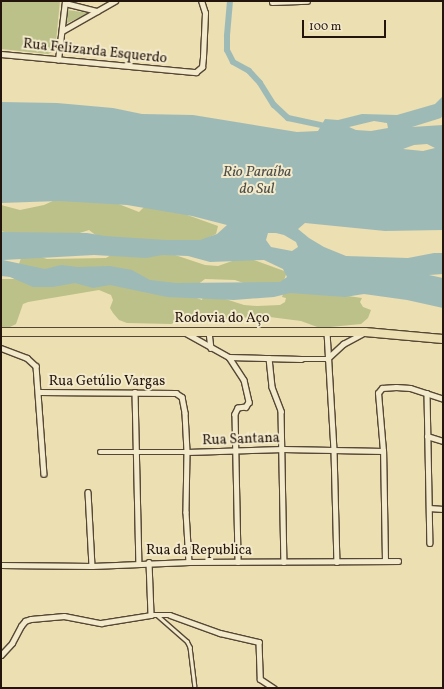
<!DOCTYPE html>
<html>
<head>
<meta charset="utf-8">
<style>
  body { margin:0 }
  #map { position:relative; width:444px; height:689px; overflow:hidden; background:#ecdfb1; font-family:Vollkorn,serif }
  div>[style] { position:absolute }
  .green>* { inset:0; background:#bbc189 }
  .water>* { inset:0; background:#9ebab7 }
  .canal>* { height:6px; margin:-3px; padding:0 3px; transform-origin:3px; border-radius:3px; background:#9ebab7 }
  .roads { filter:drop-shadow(1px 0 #554735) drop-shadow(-1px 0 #554735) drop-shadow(0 1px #554735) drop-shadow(0 -1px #554735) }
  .service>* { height:2.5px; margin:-1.25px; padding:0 1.25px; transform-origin:1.25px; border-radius:1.25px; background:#f3eacc }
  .minor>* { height:4.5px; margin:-2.25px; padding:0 2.25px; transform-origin:2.25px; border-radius:2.25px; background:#f3eacc }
  .trunk>* { height:8px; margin:-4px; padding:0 4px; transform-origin:4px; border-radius:4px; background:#ecdfb1 }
  span { translate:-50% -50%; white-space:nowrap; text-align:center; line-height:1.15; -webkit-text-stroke:4px #f3eacc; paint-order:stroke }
  .street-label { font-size:14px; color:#23140c }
  .water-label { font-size:15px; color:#4e4e48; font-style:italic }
  .frame { position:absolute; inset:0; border:2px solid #23140c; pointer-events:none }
  .scale { position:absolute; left:302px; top:20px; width:84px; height:18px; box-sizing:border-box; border:2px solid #23140c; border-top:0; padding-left:5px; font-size:12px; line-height:14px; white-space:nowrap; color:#23140c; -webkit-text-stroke:3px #f3eacc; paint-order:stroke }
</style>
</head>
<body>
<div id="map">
  <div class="green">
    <div style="clip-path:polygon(1px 1px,60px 1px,55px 51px,48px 54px,1px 49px)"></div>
    <div style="clip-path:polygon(67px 10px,90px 13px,65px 24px)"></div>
    <div style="clip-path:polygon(55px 200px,116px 203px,139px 212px,146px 205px,179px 212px,218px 226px,216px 234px,189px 247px,169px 253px,205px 265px,218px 266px,238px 259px,251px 259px,287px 272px,283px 283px,263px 290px,235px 280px,205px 279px,193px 288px,194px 297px,202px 300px,203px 296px,216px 296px,244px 305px,257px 306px,280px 305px,285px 302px,286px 298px,282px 297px,285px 289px,341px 295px,362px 298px,360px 302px,363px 307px,371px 310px,368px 318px,361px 324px,320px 328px,301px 321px,262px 316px,221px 320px,187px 317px,171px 324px,127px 323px,119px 320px,113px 313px,110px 308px,113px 300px,111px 295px,99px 290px,28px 302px,23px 304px,16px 324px,6px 329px,1px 329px,1px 279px,14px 279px,22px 255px,28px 253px,47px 259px,106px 258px,111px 255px,110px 246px,89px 230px,64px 238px,24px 238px,1px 231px,1px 205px,20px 210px,44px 205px)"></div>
  </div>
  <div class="water">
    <div style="clip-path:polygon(evenodd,443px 96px,443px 115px,441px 118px,412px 127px,443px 125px,443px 230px,385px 231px,305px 223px,298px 229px,309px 238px,324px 247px,346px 256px,408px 258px,434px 253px,443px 253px,443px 274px,429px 275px,443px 278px,443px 308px,407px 300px,364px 294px,345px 297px,290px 293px,274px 297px,234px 300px,167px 297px,110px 285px,93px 288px,75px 283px,53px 287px,33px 287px,10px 277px,1px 276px,1px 232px,87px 233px,105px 236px,166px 240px,200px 240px,217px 234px,227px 225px,192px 216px,127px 205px,59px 201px,1px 203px,1px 102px,57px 103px,113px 108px,142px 114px,193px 115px,297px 132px,318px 131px,325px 119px,338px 120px,362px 114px,397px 115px,435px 104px,443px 96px,374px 121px,387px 123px,388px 128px,371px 131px,356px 130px,349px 127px,374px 121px,443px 96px,427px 144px,435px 148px,423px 151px,403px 149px,414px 145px,427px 144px,443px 96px,268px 233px,276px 233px,284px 235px,296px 242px,298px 247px,292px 251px,271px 247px,266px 240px,268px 233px,443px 96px,94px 255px,146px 258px,162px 255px,188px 256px,210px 262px,264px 260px,283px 269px,287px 277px,280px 282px,176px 283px,150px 280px,132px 270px,110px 266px,78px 267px,61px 265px,45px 269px,3px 260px,94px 255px)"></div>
  </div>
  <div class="canal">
    <div style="left:230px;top:1px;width:35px;rotate:95deg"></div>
    <div style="left:227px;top:36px;width:14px;rotate:90deg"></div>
    <div style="left:227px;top:50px;width:13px;rotate:63deg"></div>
    <div style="left:233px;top:62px;width:18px;rotate:29deg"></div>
    <div style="left:249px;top:71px;width:16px;rotate:47deg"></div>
    <div style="left:260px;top:83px;width:26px;rotate:58deg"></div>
    <div style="left:274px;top:105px;width:19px;rotate:43deg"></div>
    <div style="left:288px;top:118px;width:34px;rotate:12deg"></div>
  </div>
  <div class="roads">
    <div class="service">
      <div style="left:157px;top:615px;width:40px;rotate:41deg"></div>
      <div style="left:187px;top:641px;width:7px;rotate:63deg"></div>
      <div style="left:190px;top:647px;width:39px;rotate:83deg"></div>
    </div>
    <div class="minor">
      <div style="left:272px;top:2px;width:35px;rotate:-2deg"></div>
      <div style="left:65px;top:3px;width:33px;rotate:14deg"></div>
      <div style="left:62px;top:31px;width:61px;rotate:-29.5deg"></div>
      <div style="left:1px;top:54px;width:196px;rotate:5.3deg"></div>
      <div style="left:196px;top:72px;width:8px;rotate:-40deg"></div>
      <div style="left:202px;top:67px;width:10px;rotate:-84deg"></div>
      <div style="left:203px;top:57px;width:44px;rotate:-87.4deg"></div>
      <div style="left:205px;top:13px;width:13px;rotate:-108deg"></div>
      <div style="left:58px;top:60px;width:59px;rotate:-83.2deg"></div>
      <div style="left:209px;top:332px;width:16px;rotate:83deg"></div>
      <div style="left:327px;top:332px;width:118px;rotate:86.6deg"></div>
      <div style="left:334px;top:450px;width:112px;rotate:88.5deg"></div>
      <div style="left:186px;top:333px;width:49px;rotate:29.2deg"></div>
      <div style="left:229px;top:357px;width:72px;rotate:1.6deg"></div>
      <div style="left:301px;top:359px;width:26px"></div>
      <div style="left:327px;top:359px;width:22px;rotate:-43deg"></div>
      <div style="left:343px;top:344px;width:21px;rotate:-28deg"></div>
      <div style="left:1px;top:348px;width:28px;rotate:21deg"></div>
      <div style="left:27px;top:358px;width:12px;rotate:42deg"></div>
      <div style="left:36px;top:366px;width:108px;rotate:85.8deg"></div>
      <div style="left:229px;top:357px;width:27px;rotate:57deg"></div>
      <div style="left:244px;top:380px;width:23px;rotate:77deg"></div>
      <div style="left:249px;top:402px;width:6px;rotate:121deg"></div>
      <div style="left:246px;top:407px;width:8px;rotate:173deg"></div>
      <div style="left:238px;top:408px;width:7px;rotate:117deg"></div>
      <div style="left:235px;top:414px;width:148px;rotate:88.8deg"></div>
      <div style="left:269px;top:358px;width:29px;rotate:84deg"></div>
      <div style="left:272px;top:387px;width:26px;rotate:69deg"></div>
      <div style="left:281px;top:411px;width:151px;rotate:88.9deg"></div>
      <div style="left:39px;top:392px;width:137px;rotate:0.4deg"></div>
      <div style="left:176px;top:393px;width:7px;rotate:34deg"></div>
      <div style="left:182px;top:397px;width:16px;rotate:79deg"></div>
      <div style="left:185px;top:413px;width:39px;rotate:87deg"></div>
      <div style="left:187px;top:452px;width:60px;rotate:91deg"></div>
      <div style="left:186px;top:512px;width:50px;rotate:86.6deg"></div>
      <div style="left:135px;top:392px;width:171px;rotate:88.7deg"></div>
      <div style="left:427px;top:393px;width:150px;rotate:88.9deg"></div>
      <div style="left:427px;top:436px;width:17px;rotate:17deg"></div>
      <div style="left:100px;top:452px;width:87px"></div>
      <div style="left:187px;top:452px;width:96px;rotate:-1.8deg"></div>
      <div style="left:283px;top:449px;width:100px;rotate:1.1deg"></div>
      <div style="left:88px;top:492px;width:74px;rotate:86.9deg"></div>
      <div style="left:429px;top:508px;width:14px;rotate:4deg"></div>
      <div style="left:385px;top:561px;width:110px;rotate:-91deg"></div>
      <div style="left:383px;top:451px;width:58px;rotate:-94.9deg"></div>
      <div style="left:378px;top:393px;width:6px;rotate:-51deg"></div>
      <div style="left:382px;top:388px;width:14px;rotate:-4deg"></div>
      <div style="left:396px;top:387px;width:14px;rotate:4deg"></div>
      <div style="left:410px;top:388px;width:35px;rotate:18deg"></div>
      <div style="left:149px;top:562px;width:53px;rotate:87.8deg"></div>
      <div style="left:1px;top:565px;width:91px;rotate:0.6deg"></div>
      <div style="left:92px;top:566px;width:97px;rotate:-2.4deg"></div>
      <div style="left:189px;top:562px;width:209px;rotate:-0.3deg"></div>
      <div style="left:1px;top:655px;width:16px;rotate:-47deg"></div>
      <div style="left:12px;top:643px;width:19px;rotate:-62deg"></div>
      <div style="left:21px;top:626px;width:6px;rotate:-51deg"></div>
      <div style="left:25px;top:621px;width:6px;rotate:-18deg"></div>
      <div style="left:31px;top:619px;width:33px;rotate:-5deg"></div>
      <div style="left:64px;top:616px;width:38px;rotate:11deg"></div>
      <div style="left:101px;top:623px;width:51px;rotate:-9.1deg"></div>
      <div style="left:151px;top:615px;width:19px"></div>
      <div style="left:170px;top:615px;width:53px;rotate:19.8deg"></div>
      <div style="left:220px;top:633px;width:40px;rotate:13deg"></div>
      <div style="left:259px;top:642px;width:37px;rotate:88deg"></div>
      <div style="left:260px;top:679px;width:17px;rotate:33deg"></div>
    </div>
    <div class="trunk">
      <div style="left:1px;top:332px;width:364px"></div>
      <div style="left:365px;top:332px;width:78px;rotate:5.1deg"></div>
    </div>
  </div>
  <div class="street-label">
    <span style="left:95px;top:52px;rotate:6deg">Rua Felizarda Esquerdo</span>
    <span style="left:222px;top:319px">Rodovia do Aço</span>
    <span style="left:107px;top:382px">Rua Getúlio Vargas</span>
    <span style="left:241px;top:440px;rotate:-2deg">Rua Santana</span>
    <span style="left:199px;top:551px">Rua da Republica</span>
  </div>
  <div class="water-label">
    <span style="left:257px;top:181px">Rio Paraíba<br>do Sul</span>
  </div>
  <div class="frame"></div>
  <div class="scale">100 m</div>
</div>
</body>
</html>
